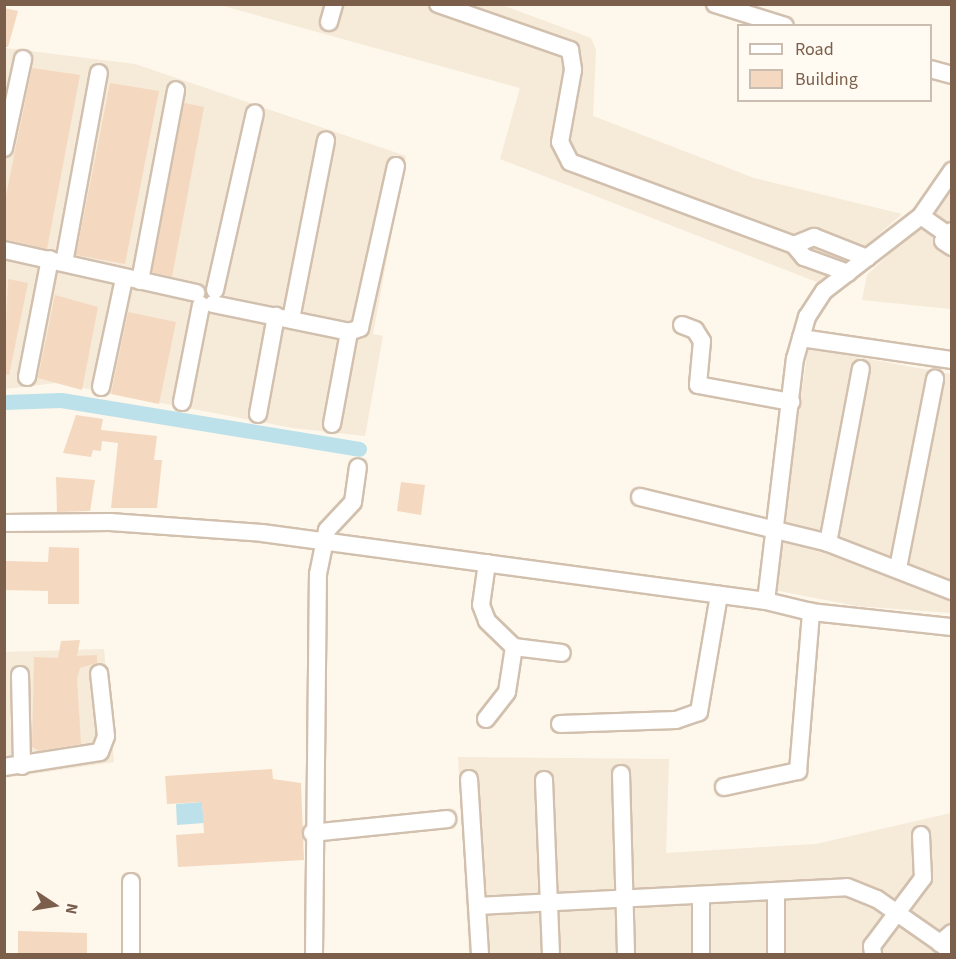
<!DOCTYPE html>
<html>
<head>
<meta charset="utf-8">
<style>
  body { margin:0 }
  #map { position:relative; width:956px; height:959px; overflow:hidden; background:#fef7eb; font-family:"Source Sans 3",sans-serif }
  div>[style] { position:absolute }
  .residential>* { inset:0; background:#f6ead9 }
  .water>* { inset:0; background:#bde1ea }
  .canal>* { height:15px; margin:-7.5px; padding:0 7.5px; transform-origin:7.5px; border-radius:7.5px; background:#bde1ea }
  .building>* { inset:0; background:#f5d8c0 }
  .roads { filter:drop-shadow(2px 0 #d2c0ae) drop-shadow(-2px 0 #d2c0ae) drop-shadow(0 2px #d2c0ae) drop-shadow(0 -2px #d2c0ae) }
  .minor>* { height:16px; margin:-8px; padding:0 8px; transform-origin:8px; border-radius:8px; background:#fff }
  span { translate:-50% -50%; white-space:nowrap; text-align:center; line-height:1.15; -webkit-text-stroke:4.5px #fffbf3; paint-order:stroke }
  .frame { position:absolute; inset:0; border:6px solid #7c5f4b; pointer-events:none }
  .legend { position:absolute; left:737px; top:24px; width:195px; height:78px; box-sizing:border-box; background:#fffbf3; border:2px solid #cbbdb0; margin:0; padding:8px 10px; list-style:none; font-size:18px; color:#7c5f4b }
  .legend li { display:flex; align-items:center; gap:12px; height:30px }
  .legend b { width:30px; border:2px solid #cbbdb0 }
  .north { position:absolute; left:24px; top:875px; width:60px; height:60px; -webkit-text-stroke:4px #fffbf3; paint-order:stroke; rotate:102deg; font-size:16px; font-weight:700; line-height:24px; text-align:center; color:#7c5f4b }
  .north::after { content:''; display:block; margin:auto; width:21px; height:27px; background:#7c5f4b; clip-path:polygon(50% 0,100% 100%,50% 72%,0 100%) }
</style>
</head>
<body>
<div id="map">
  <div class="residential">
    <div style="clip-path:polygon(220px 5px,502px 5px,591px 38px,596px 50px,593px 116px,754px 178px,902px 214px,822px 284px,500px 159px,520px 88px)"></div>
    <div style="clip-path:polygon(5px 48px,135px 64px,406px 156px,373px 334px,383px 336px,365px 436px,293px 428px,56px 383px,5px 389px)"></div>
    <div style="clip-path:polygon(951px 180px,951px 309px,862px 300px,867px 275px,939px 207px)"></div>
    <div style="clip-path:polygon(808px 348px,951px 374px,951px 613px,856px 606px,774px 590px)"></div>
    <div style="clip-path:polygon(104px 649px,114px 762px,5px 778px,5px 652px)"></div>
    <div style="clip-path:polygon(458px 757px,669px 759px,666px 853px,816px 844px,951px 813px,951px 954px,469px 954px)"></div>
  </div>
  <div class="water">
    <div style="clip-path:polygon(202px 802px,204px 823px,177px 825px,176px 804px)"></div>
  </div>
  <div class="canal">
    <div style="left:4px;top:402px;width:57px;rotate:-2deg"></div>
    <div style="left:61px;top:400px;width:302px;rotate:9.3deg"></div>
  </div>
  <div class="building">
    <div style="clip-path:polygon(4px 8px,18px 11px,8px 47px,4px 47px)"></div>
    <div style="clip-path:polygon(32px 68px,80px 75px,47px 249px,4px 239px,4px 205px)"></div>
    <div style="clip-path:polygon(110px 83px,159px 91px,125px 264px,76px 255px)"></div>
    <div style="clip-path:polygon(184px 103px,204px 107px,172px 277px,152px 272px)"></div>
    <div style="clip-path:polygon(8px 279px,28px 283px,9px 375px,4px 374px)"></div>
    <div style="clip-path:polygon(55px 295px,98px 307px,82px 390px,38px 378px)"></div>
    <div style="clip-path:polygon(128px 312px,176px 322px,159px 404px,111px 394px)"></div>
    <div style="clip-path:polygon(76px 415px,103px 419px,101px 430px,157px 436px,154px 460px,162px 460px,157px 508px,111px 508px,118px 443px,102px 441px,101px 451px,93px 450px,91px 457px,63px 453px)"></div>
    <div style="clip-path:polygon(56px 477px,95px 480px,90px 511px,57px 512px)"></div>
    <div style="clip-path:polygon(401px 482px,425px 485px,421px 515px,397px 511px)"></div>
    <div style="clip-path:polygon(49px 547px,79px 548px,79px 604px,48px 604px,48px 591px,5px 590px,5px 561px,48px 562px)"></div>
    <div style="clip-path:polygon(80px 640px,77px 656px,97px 655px,97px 663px,80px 668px,77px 679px,81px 744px,39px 751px,32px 747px,34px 657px,58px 658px,61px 641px)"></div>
    <div style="clip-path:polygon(272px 769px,273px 779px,301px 783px,304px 860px,178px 867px,176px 835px,204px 833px,202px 802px,167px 804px,165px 776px)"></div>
    <div style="clip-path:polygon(18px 931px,87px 933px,87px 954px,18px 954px)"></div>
  </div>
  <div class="roads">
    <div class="minor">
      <div style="left:438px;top:4px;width:140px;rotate:19.2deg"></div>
      <div style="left:570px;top:50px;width:20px;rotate:81deg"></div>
      <div style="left:573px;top:70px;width:73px;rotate:100.2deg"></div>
      <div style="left:560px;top:142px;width:22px;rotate:63deg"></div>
      <div style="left:570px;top:162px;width:239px;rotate:20.3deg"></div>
      <div style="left:794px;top:245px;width:16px;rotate:50deg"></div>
      <div style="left:804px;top:257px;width:47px;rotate:20deg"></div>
      <div style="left:715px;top:4px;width:73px;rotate:17.4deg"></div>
      <div style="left:329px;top:22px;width:19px;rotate:-74deg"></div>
      <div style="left:930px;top:69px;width:23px;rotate:15deg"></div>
      <div style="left:4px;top:148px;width:91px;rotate:-77.9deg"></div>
      <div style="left:921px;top:216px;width:29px;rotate:35deg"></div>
      <div style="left:952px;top:231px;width:13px;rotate:132deg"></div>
      <div style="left:943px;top:241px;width:11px;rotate:34deg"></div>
      <div style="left:794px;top:245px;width:22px;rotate:-22deg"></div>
      <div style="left:814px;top:237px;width:57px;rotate:21.6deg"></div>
      <div style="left:4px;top:250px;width:197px;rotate:12.6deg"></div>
      <div style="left:64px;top:263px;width:193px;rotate:-79.6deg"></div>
      <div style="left:140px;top:281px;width:194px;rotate:-79.3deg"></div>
      <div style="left:215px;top:290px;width:181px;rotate:-77.3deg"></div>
      <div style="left:213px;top:304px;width:139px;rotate:11.6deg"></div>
      <div style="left:349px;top:332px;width:12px;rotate:-20deg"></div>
      <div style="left:360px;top:328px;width:166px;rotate:-77.5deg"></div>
      <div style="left:291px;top:319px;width:182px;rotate:-78.9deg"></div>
      <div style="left:682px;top:325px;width:14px;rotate:21deg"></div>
      <div style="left:695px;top:330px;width:13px;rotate:58deg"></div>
      <div style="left:702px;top:341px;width:44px;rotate:95.2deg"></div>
      <div style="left:698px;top:385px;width:95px;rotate:10.4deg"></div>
      <div style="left:801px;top:338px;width:153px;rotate:8.3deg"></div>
      <div style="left:27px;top:377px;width:120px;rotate:-79deg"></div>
      <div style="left:101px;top:387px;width:110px;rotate:-78deg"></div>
      <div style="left:182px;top:402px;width:99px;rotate:-78.9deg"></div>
      <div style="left:258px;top:414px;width:100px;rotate:-79.6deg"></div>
      <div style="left:332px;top:424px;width:94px;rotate:-79.5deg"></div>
      <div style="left:640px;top:497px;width:194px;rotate:13.7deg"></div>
      <div style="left:828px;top:543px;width:133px;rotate:21.2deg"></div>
      <div style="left:4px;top:523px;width:106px;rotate:-0.5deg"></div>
      <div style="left:110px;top:522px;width:152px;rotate:4.1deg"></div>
      <div style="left:262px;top:533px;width:509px;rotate:7.68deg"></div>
      <div style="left:766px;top:601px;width:46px;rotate:13.7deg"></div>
      <div style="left:811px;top:612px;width:142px;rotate:6.1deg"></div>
      <div style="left:828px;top:543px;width:177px;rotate:-79.3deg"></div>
      <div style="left:487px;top:563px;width:42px;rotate:98.1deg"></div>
      <div style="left:481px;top:605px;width:17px;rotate:69deg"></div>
      <div style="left:487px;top:621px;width:37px;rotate:44deg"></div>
      <div style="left:514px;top:647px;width:48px;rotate:7.1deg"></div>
      <div style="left:898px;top:568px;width:193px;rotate:-78.9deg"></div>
      <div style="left:766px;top:601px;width:244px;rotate:-83.2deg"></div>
      <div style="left:795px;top:359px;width:44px;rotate:-74.1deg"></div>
      <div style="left:807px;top:317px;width:31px;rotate:-57deg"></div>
      <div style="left:824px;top:291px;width:123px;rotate:-37.7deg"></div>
      <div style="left:921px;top:216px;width:55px;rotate:-55.4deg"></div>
      <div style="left:20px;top:675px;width:91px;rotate:88.7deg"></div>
      <div style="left:486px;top:719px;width:34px;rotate:-52deg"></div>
      <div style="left:507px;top:692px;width:46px;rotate:-81.2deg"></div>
      <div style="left:560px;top:724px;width:116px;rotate:-2deg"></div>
      <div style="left:676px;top:720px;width:24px;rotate:-19deg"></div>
      <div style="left:699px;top:712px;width:119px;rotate:-80.3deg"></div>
      <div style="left:4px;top:767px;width:97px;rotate:-8.9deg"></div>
      <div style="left:100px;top:752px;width:17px;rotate:-69deg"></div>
      <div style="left:106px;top:736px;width:63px;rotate:-96.3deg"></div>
      <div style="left:621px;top:774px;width:180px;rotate:88.4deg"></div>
      <div style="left:469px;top:779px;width:175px;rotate:86.4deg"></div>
      <div style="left:544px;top:780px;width:174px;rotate:87.7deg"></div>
      <div style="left:724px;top:787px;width:76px;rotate:-12.2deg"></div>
      <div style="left:798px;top:771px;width:160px;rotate:-85.3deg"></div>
      <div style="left:312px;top:833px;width:136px;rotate:-5.9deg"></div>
      <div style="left:477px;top:906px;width:370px;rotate:-2.9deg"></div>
      <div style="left:847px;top:887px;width:32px;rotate:22deg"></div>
      <div style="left:877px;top:899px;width:77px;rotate:34.9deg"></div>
      <div style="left:952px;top:933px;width:16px;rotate:140deg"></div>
      <div style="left:940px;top:943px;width:15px;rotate:37deg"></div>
      <div style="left:131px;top:954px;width:72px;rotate:-90deg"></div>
      <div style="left:314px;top:954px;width:380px;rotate:-89.4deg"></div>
      <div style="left:318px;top:574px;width:45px;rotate:-78.4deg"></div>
      <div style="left:327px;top:530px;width:38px;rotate:-47deg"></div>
      <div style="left:353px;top:502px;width:35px;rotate:-82deg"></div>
      <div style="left:701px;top:954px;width:58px;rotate:-90deg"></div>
      <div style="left:776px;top:954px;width:63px;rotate:-90deg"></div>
      <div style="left:873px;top:954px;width:8px;rotate:-97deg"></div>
      <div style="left:872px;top:946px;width:85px;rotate:-53.1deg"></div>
      <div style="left:923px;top:878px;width:43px;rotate:-92.7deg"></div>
    </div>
  </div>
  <div class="frame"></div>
  <ul class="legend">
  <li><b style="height:8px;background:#fff"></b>Road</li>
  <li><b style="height:16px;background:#f5d8c0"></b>Building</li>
  </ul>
  <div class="north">N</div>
</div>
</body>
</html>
